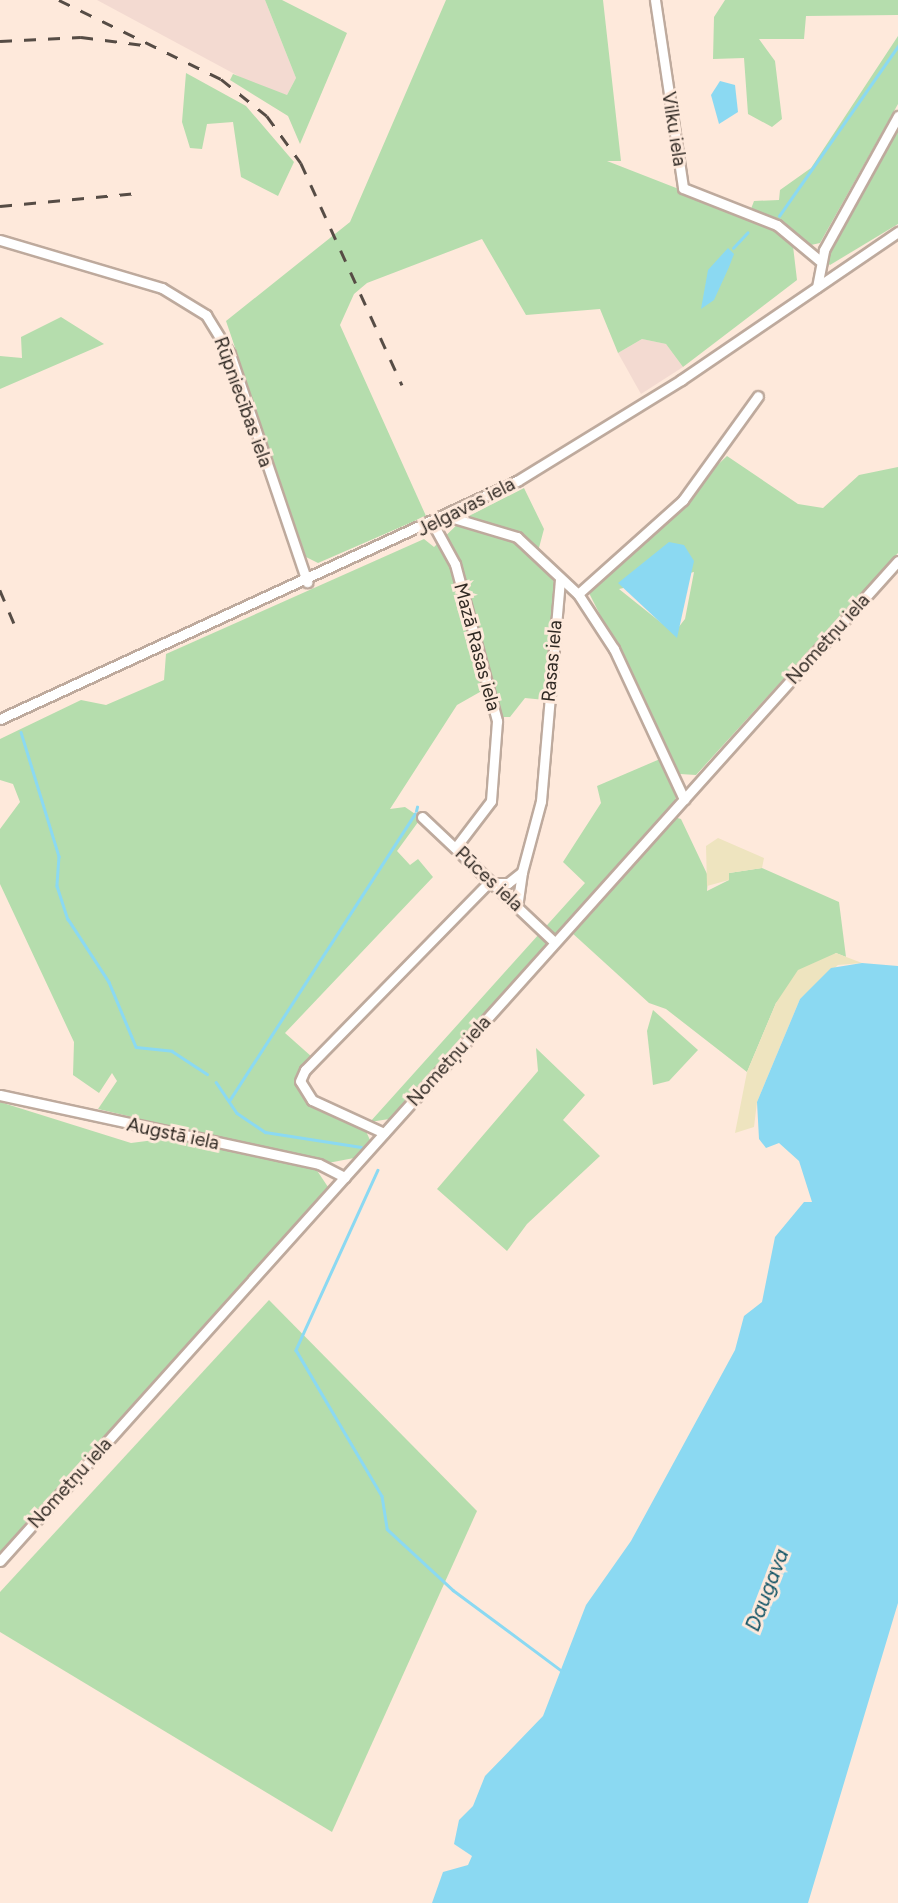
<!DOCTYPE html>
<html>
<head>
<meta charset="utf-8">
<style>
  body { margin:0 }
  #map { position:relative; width:898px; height:1903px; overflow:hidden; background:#fee9db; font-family:Figtree,sans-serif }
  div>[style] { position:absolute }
  .commercial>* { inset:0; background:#f3dad1 }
  .green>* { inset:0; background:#b5ddad }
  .sand>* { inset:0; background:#eee4bf }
  .water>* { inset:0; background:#8bd9f2 }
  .stream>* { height:2.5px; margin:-1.25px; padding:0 1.25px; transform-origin:1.25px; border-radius:1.25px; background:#8bd9f2 }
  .roads { filter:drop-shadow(2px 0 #beaa9d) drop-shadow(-2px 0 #beaa9d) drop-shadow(0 2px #beaa9d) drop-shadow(0 -2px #beaa9d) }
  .minor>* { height:9px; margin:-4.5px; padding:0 4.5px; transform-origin:4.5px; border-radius:4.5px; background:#fff }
  .rail>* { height:2.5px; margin-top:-1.25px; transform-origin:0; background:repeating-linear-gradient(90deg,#564c45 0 12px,transparent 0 24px) }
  span { translate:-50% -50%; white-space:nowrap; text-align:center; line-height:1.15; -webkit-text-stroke:6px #fee9db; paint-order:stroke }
  .street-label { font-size:19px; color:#302923 }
  .water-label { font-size:21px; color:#125466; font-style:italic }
</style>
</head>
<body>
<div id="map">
  <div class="commercial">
    <div style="clip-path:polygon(97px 0,265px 0,296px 78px,287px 95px,268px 92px)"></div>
    <div style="clip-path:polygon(642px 339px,666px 344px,683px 367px,641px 394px,618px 353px)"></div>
  </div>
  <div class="green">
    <div style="clip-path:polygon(265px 0,282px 0,347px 33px,300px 144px,288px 116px,230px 80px,233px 74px,287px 95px,296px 78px)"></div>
    <div style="clip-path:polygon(446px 0,603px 0,621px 161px,607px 161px,771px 225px,793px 246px,797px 280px,683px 367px,666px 344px,642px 339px,618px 353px,600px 309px,526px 315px,482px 239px,367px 283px,354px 294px,340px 325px,426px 516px,318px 563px,306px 557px,226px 321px,350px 222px)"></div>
    <div style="clip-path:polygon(725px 0,898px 0,898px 15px,806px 16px,804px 39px,759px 39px,775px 61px,782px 119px,772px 127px,748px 114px,744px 58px,713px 59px,714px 17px)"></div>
    <div style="clip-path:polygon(898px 36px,898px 104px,820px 243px,811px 245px,751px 209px,754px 201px,779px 200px,780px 190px,811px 168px)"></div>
    <div style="clip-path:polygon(186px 73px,246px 106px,294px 162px,278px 196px,241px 177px,233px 122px,207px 124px,202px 149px,190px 148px,182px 122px)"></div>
    <div style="clip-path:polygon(898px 128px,898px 224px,830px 265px,824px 261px)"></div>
    <div style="clip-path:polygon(61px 317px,104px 344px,0 389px,0 356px,22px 358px,21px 337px)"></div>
    <div style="clip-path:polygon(evenodd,727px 456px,798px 504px,823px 508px,859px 475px,898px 467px,898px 553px,696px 775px,680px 774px,587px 589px,727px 456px,694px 572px,685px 619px,674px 633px,619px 589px,694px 572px)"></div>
    <div style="clip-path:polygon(524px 488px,544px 529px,536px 559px,555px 583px,545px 700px,525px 698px,510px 717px,500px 717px,494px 684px,457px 705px,390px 809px,405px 807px,421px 818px,397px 851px,410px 865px,418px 859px,433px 877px,285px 1033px,312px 1057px,297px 1076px,299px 1091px,325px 1112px,364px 1127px,370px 1140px,354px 1158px,328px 1163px,98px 1109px,117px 1081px,112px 1073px,99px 1093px,73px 1075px,74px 1042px,0 884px,0 829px,20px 802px,13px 784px,0 780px,0 739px,81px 700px,106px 705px,164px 680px,166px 654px,424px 539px,434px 547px,463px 519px)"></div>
    <div style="clip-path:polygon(660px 759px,677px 792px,675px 802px,389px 1119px,370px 1122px,585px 883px,563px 862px,601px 803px,597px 786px)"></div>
    <div style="clip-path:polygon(674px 817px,681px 819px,708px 876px,707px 891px,729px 880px,729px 873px,762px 868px,839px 902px,846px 957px,836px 953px,776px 1003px,747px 1072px,666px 1009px,649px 1003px,571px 932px)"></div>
    <div style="clip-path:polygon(653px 1010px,698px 1050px,669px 1081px,653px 1085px,647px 1031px)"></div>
    <div style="clip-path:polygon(536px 1048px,585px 1095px,563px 1120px,600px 1156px,527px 1224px,507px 1251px,437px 1189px,538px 1071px)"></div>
    <div style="clip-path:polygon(0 1102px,131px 1143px,170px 1138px,314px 1166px,328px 1187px,0 1552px)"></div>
    <div style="clip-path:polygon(269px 1300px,477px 1511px,332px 1832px,0 1632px,0 1592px)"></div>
  </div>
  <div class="sand">
    <div style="clip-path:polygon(718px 838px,764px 858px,762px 868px,729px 873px,729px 880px,707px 886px,706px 846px)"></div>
    <div style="clip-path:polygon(836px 953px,862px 963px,838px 965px,800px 999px,757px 1102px,754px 1127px,735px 1133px,747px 1072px,776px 1003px,798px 970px)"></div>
  </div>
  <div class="water">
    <div style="clip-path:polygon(720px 81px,735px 85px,738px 112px,719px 124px,711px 95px)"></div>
    <div style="clip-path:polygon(728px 248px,734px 254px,729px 267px,714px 300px,701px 309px,708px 270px)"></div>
    <div style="clip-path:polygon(669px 542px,684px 545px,694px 561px,677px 638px,618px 583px)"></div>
    <div style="clip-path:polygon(862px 963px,898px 966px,898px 1603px,808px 1903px,432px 1903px,443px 1872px,468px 1865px,472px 1856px,454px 1844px,459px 1820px,473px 1806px,485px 1776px,543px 1716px,586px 1605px,631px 1541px,735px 1350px,744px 1316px,762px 1302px,775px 1237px,804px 1202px,812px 1202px,799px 1161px,779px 1143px,766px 1148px,759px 1139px,757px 1102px,800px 999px,831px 968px)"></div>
  </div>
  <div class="stream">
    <div style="left:779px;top:216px;width:208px;rotate:-55deg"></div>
    <div style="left:733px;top:248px;width:21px;rotate:-47deg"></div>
    <div style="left:21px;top:732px;width:130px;rotate:73deg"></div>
    <div style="left:59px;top:856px;width:30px;rotate:94deg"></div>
    <div style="left:57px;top:886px;width:35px;rotate:72deg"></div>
    <div style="left:68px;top:919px;width:75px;rotate:56.9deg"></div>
    <div style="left:109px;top:982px;width:70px;rotate:67.4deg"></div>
    <div style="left:136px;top:1047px;width:36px;rotate:6deg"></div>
    <div style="left:172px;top:1051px;width:42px;rotate:33.3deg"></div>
    <div style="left:416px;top:811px;width:4px;rotate:-76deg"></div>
    <div style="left:216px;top:1082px;width:37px;rotate:56deg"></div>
    <div style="left:237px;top:1113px;width:34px;rotate:34deg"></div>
    <div style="left:265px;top:1132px;width:97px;rotate:8.9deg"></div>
    <div style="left:229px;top:1101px;width:342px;rotate:-57.1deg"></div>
    <div style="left:378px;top:1170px;width:198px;rotate:114.5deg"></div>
    <div style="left:296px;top:1350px;width:169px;rotate:59.5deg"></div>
    <div style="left:382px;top:1496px;width:33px;rotate:81deg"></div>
    <div style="left:387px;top:1529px;width:90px;rotate:42.7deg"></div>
    <div style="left:453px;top:1590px;width:136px;rotate:36.6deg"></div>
  </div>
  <div class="roads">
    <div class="minor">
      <div style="left:655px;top:0;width:190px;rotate:81.5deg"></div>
      <div style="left:683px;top:188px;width:101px;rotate:21.5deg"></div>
      <div style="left:777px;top:225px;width:55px;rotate:39.8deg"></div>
      <div style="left:0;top:240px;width:169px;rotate:16.5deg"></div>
      <div style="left:162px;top:288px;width:52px;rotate:31.5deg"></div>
      <div style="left:206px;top:315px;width:46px;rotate:58.4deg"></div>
      <div style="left:230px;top:354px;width:241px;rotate:71.3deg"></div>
      <div style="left:817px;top:287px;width:38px;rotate:-79deg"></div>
      <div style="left:824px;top:250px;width:153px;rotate:-61.1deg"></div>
      <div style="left:450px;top:517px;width:70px;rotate:16.6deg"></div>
      <div style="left:517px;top:537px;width:83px;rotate:43.1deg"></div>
      <div style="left:578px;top:594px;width:66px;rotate:56.8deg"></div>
      <div style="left:614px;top:649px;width:166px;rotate:65deg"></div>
      <div style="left:433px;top:524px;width:46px;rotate:61.2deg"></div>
      <div style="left:455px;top:564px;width:163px;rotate:75deg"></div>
      <div style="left:497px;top:721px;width:80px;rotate:94.3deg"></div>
      <div style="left:491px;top:801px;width:58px;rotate:127.3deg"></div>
      <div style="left:578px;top:594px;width:141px;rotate:-41.8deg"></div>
      <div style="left:683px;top:500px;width:128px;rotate:-54.2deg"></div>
      <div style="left:0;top:719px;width:569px;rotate:-24.72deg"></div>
      <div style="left:517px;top:481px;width:193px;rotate:-31.6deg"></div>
      <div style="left:681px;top:380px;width:263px;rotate:-34.3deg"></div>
      <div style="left:422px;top:817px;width:182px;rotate:43.4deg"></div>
      <div style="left:522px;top:872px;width:73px;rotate:-75deg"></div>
      <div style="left:541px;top:801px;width:223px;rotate:-85.1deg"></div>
      <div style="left:491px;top:883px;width:17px"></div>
      <div style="left:508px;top:883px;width:18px;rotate:-38deg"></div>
      <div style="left:522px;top:872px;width:34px;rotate:98deg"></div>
      <div style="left:0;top:1095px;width:326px;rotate:12.2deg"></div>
      <div style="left:319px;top:1164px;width:29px;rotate:27deg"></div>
      <div style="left:384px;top:1133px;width:79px;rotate:-155.4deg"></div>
      <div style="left:312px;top:1100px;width:22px;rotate:-122deg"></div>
      <div style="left:300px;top:1081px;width:12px;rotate:-66deg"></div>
      <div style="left:305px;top:1070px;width:263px;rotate:-45.6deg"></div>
      <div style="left:0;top:1561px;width:1344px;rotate:-48.08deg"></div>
    </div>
  </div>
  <div class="rail">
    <div style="left:59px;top:0;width:180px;rotate:26deg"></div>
    <div style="left:221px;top:79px;width:59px;rotate:38.8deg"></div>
    <div style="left:267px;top:116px;width:58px;rotate:54.1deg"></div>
    <div style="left:301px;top:163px;width:244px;rotate:65.5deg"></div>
    <div style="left:0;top:41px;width:81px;rotate:-2.8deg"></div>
    <div style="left:81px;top:37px;width:63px;rotate:7.4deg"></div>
    <div style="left:0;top:206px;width:138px;rotate:-5.4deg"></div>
    <div style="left:0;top:590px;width:38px;rotate:67deg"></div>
  </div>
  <div class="street-label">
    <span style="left:674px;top:129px;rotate:81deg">Vilku iela</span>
    <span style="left:243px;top:402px;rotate:70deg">Rūpniecības iela</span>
    <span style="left:466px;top:507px;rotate:-27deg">Jelgavas iela</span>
    <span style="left:828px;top:639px;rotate:-48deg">Nometņu iela</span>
    <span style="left:477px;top:647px;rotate:75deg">Mazā Rasas iela</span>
    <span style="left:552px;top:661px;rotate:-85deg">Rasas iela</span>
    <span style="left:489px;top:879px;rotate:43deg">Pūces iela</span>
    <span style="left:449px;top:1061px;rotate:-48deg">Nometņu iela</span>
    <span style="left:173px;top:1134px;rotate:12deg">Augstā iela</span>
    <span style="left:70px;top:1483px;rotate:-48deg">Nometņu iela</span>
  </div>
  <div class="water-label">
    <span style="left:767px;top:1590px;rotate:-69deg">Daugava</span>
  </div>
</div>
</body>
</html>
